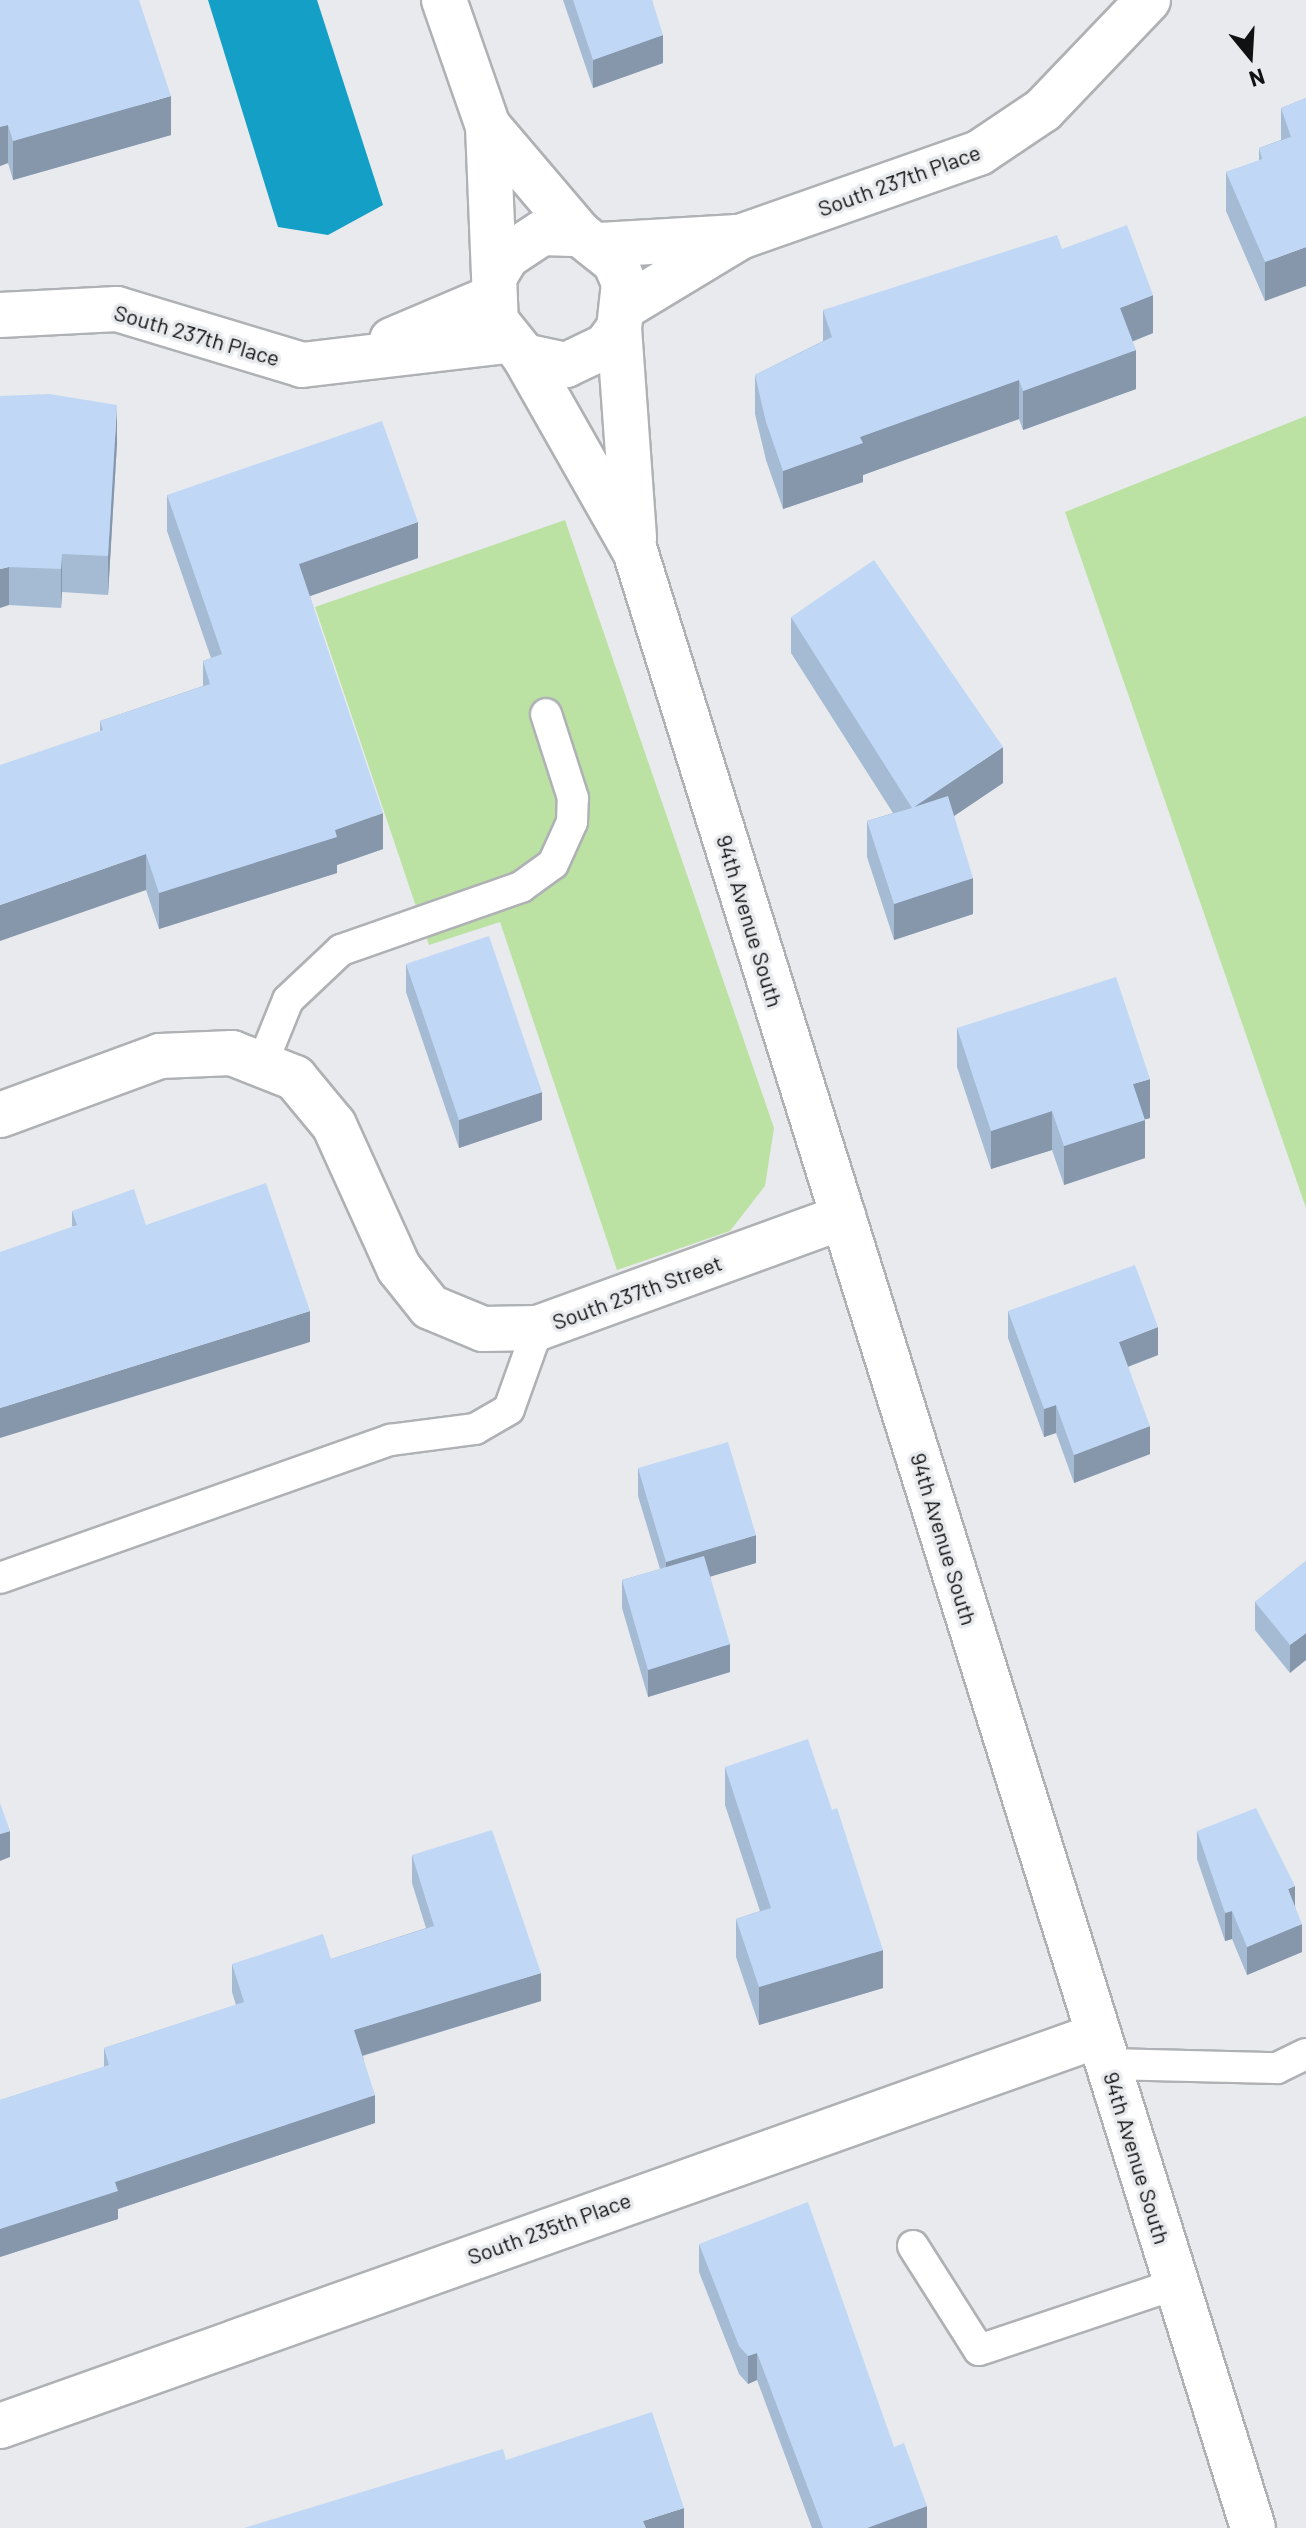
<!DOCTYPE html>
<html>
<head>
<meta charset="utf-8">
<style>
  body { margin:0 }
  #map { position:relative; width:1306px; height:2528px; overflow:hidden; background:#e8eaed; font-family:Barlow,sans-serif }
  div>[style] { position:absolute }
  .green>* { inset:0; background:#bbe2a3 }
  .water>* { inset:0; background:#149fc6 }
  .roads { filter:drop-shadow(2px 0 #afb1b4) drop-shadow(-2px 0 #afb1b4) drop-shadow(0 2px #afb1b4) drop-shadow(0 -2px #afb1b4) }
  .lane>* { height:30px; margin:-15px; padding:0 15px; transform-origin:15px; border-radius:15px; background:#fff }
  .street>* { height:44px; margin:-22px; padding:0 22px; transform-origin:22px; border-radius:22px; background:#fff }
  .secondary>* { height:44px; margin:-22px; padding:0 22px; transform-origin:22px; border-radius:22px; background:#fff }
  .wall>* { inset:0; background:#a5bad3 }
  .shaded-wall>* { inset:0; background:#8697ac }
  .building>* { inset:0; background:#c0d8f5 }
  span { translate:-50% -50%; white-space:nowrap; text-align:center; line-height:1.15; -webkit-text-stroke:7px #e8eaed; paint-order:stroke }
  .street-label { font-size:22px; color:#101112 }
  .north { position:absolute; left:1210px; top:16px; width:80px; height:80px; -webkit-text-stroke:6px #e8eaed; paint-order:stroke; rotate:162deg; font-size:22px; font-weight:700; line-height:32px; text-align:center; color:#101112 }
  .north::after { content:''; display:block; margin:auto; width:28px; height:36px; background:#101112; clip-path:polygon(50% 0,100% 100%,50% 72%,0 100%) }
</style>
</head>
<body>
<div id="map">
  <div class="green">
    <div style="clip-path:polygon(1306px 416px,1306px 1208px,1065px 512px)"></div>
    <div style="clip-path:polygon(565px 520px,774px 1128px,765px 1186px,730px 1231px,617px 1270px,500px 922px,429px 945px,315px 607px)"></div>
  </div>
  <div class="water">
    <div style="clip-path:polygon(208px 0,317px 0,383px 205px,328px 235px,278px 227px)"></div>
  </div>
  <div class="roads">
    <div class="lane">
      <div style="left:262px;top:1064px;width:69px;rotate:-67.9deg"></div>
      <div style="left:288px;top:1000px;width:73px;rotate:-43.3deg"></div>
      <div style="left:341px;top:950px;width:191px;rotate:-19.3deg"></div>
      <div style="left:521px;top:887px;width:39px;rotate:-36deg"></div>
      <div style="left:553px;top:864px;width:46px;rotate:-65.7deg"></div>
      <div style="left:572px;top:822px;width:24px;rotate:-88deg"></div>
      <div style="left:573px;top:798px;width:88px;rotate:-107.8deg"></div>
      <div style="left:0;top:1578px;width:414px;rotate:-19.5deg"></div>
      <div style="left:390px;top:1440px;width:86px;rotate:-7.4deg"></div>
      <div style="left:475px;top:1429px;width:39px;rotate:-30deg"></div>
      <div style="left:509px;top:1409px;width:86px;rotate:-70.3deg"></div>
      <div style="left:1108px;top:2064px;width:169px;rotate:1.4deg"></div>
      <div style="left:1277px;top:2068px;width:32px;rotate:-26deg"></div>
      <div style="left:913px;top:2246px;width:123px;rotate:57.6deg"></div>
      <div style="left:979px;top:2350px;width:208px;rotate:-18.5deg"></div>
    </div>
    <div class="street">
      <div style="left:600px;top:245px;width:133px;rotate:-3.4deg"></div>
      <div style="left:626px;top:306px;width:133px;rotate:-31.2deg"></div>
      <div style="left:740px;top:237px;width:253px;rotate:-19.4deg"></div>
      <div style="left:979px;top:153px;width:77px;rotate:-33.9deg"></div>
      <div style="left:1043px;top:110px;width:152px;rotate:-46.3deg"></div>
      <div style="left:0;top:315px;width:117px;rotate:-2.9deg"></div>
      <div style="left:117px;top:309px;width:193px;rotate:16.8deg"></div>
      <div style="left:302px;top:365px;width:206px;rotate:-6.7deg"></div>
      <div style="left:392px;top:340px;width:108px;rotate:-23deg"></div>
      <div style="left:0;top:1115px;width:171px;rotate:-20.2deg"></div>
      <div style="left:160px;top:1056px;width:72px;rotate:-2.4deg"></div>
      <div style="left:232px;top:1053px;width:68px;rotate:21.6deg"></div>
      <div style="left:295px;top:1078px;width:61px;rotate:50.3deg"></div>
      <div style="left:334px;top:1125px;width:157px;rotate:65.6deg"></div>
      <div style="left:399px;top:1268px;width:50px;rotate:51.5deg"></div>
      <div style="left:430px;top:1307px;width:57px;rotate:22.5deg"></div>
      <div style="left:483px;top:1329px;width:55px;rotate:-1deg"></div>
      <div style="left:538px;top:1328px;width:325px;rotate:-20deg"></div>
      <div style="left:0;top:2426px;width:1166px;rotate:-19.58deg"></div>
    </div>
    <div class="secondary">
      <div style="left:444px;top:0;width:133px;rotate:70.8deg"></div>
      <div style="left:488px;top:126px;width:195px;rotate:87.7deg"></div>
      <div style="left:496px;top:321px;width:45px;rotate:51.3deg"></div>
      <div style="left:524px;top:356px;width:43px;rotate:12.1deg"></div>
      <div style="left:566px;top:365px;width:44px;rotate:-25.4deg"></div>
      <div style="left:606px;top:346px;width:22px;rotate:-54deg"></div>
      <div style="left:488px;top:126px;width:142px;rotate:49.6deg"></div>
      <div style="left:495px;top:276px;width:23px;rotate:-59deg"></div>
      <div style="left:507px;top:256px;width:42px;rotate:-33.3deg"></div>
      <div style="left:542px;top:233px;width:38px;rotate:2deg"></div>
      <div style="left:580px;top:234px;width:45px;rotate:38.7deg"></div>
      <div style="left:615px;top:262px;width:23px;rotate:67deg"></div>
      <div style="left:624px;top:283px;width:45px;rotate:96.3deg"></div>
      <div style="left:619px;top:328px;width:211px;rotate:85.9deg"></div>
      <div style="left:524px;top:356px;width:224px;rotate:60.4deg"></div>
      <div style="left:635px;top:551px;width:2071px;rotate:72.64deg"></div>
    </div>
  </div>
  <div class="wall">
    <div style="clip-path:polygon(0 0,171px 135px,13px 180px,8px 163px,0 166px)"></div>
    <div style="clip-path:polygon(563px 0,652px 0,663px 63px,593px 88px)"></div>
    <div style="clip-path:polygon(1306px 98px,1265px 301px,1226px 211px,1226px 172px,1259px 161px,1259px 148px,1281px 140px,1281px 108px)"></div>
    <div style="clip-path:polygon(1062px 249px,1153px 333px,1132px 342px,1136px 389px,1023px 430px,1019px 419px,863px 475px,863px 482px,783px 509px,766px 460px,755px 414px,755px 375px,823px 341px,823px 310px)"></div>
    <div style="clip-path:polygon(0 396px,117px 443px,108px 595px,62px 592px,61px 608px,9px 605px)"></div>
    <div style="clip-path:polygon(167px 495px,418px 558px,310px 596px,383px 849px,337px 865px,337px 873px,159px 929px,146px 890px,100px 732px,100px 721px,203px 686px,203px 661px,211px 658px,167px 531px)"></div>
    <div style="clip-path:polygon(791px 617px,1003px 783px,954px 816px,973px 914px,894px 940px,867px 857px,867px 821px,893px 813px,791px 653px)"></div>
    <div style="clip-path:polygon(406px 964px,542px 1120px,459px 1148px,406px 992px)"></div>
    <div style="clip-path:polygon(957px 1028px,1150px 1118px,1145px 1119px,1145px 1158px,1064px 1185px,1052px 1150px,991px 1169px,957px 1067px)"></div>
    <div style="clip-path:polygon(72px 1211px,146px 1225px,310px 1342px,72px 1226px)"></div>
    <div style="clip-path:polygon(1008px 1311px,1158px 1355px,1128px 1367px,1150px 1454px,1074px 1483px,1056px 1433px,1044px 1437px,1008px 1338px)"></div>
    <div style="clip-path:polygon(638px 1468px,756px 1563px,710px 1576px,730px 1672px,648px 1697px,622px 1608px,622px 1580px,660px 1569px,638px 1496px)"></div>
    <div style="clip-path:polygon(1306px 1561px,1290px 1673px,1255px 1630px,1255px 1602px)"></div>
    <div style="clip-path:polygon(725px 1767px,832px 1810px,883px 1988px,759px 2025px,736px 1957px,736px 1919px,760px 1911px,725px 1805px)"></div>
    <div style="clip-path:polygon(1197px 1831px,1295px 1905px,1302px 1952px,1247px 1975px,1232px 1939px,1225px 1941px,1197px 1859px)"></div>
    <div style="clip-path:polygon(412px 1855px,541px 2001px,363px 2056px,375px 2123px,118px 2209px,118px 2219px,0 2257px,0 2100px,104px 2067px,104px 2048px,236px 2005px,232px 1992px,232px 1964px,331px 1959px,426px 1928px,412px 1883px)"></div>
    <div style="clip-path:polygon(699px 2244px,894px 2447px,927px 2528px,812px 2528px,757px 2380px,748px 2384px,739px 2374px,699px 2272px)"></div>
  </div>
  <div class="shaded-wall">
    <div style="clip-path:polygon(663px 35px,663px 63px,593px 88px,593px 60px)"></div>
    <div style="clip-path:polygon(171px 96px,171px 135px,13px 180px,13px 141px)"></div>
    <div style="clip-path:polygon(8px 125px,8px 163px,0 166px,0 127px)"></div>
    <div style="clip-path:polygon(1306px 247px,1306px 286px,1265px 301px,1265px 262px)"></div>
    <div style="clip-path:polygon(1153px 295px,1153px 333px,1120px 346px,1120px 308px)"></div>
    <div style="clip-path:polygon(1136px 350px,1136px 389px,1023px 430px,1023px 391px)"></div>
    <div style="clip-path:polygon(1019px 380px,1019px 419px,863px 475px,863px 482px,783px 509px,783px 471px,860px 437px)"></div>
    <div style="clip-path:polygon(117px 405px,117px 443px,108px 595px,108px 556px)"></div>
    <div style="clip-path:polygon(418px 522px,418px 558px,299px 600px,299px 564px)"></div>
    <div style="clip-path:polygon(62px 554px,62px 592px,61px 608px,61px 569px)"></div>
    <div style="clip-path:polygon(9px 567px,9px 605px,0 608px,0 569px)"></div>
    <div style="clip-path:polygon(1003px 747px,1003px 783px,914px 843px,914px 807px)"></div>
    <div style="clip-path:polygon(383px 813px,383px 849px,337px 865px,337px 873px,159px 929px,159px 893px)"></div>
    <div style="clip-path:polygon(146px 854px,146px 890px,0 941px,0 905px)"></div>
    <div style="clip-path:polygon(973px 878px,973px 914px,894px 940px,894px 904px)"></div>
    <div style="clip-path:polygon(1150px 1079px,1150px 1118px,1133px 1123px,1133px 1084px)"></div>
    <div style="clip-path:polygon(542px 1092px,542px 1120px,459px 1148px,459px 1120px)"></div>
    <div style="clip-path:polygon(1052px 1111px,1052px 1150px,991px 1169px,991px 1131px)"></div>
    <div style="clip-path:polygon(1145px 1120px,1145px 1158px,1064px 1185px,1064px 1146px)"></div>
    <div style="clip-path:polygon(310px 1311px,310px 1342px,0 1438px,0 1408px)"></div>
    <div style="clip-path:polygon(1158px 1327px,1158px 1355px,1119px 1370px,1119px 1342px)"></div>
    <div style="clip-path:polygon(1056px 1405px,1056px 1433px,1044px 1437px,1044px 1409px)"></div>
    <div style="clip-path:polygon(1150px 1426px,1150px 1454px,1074px 1483px,1074px 1455px)"></div>
    <div style="clip-path:polygon(756px 1535px,756px 1563px,666px 1590px,666px 1562px)"></div>
    <div style="clip-path:polygon(1306px 1633px,1306px 1660px,1290px 1673px,1290px 1645px)"></div>
    <div style="clip-path:polygon(730px 1644px,730px 1672px,648px 1697px,648px 1670px)"></div>
    <div style="clip-path:polygon(10px 1831px,10px 1857px,0 1861px,0 1834px)"></div>
    <div style="clip-path:polygon(1295px 1886px,1295px 1914px,1288px 1889px)"></div>
    <div style="clip-path:polygon(1232px 1911px,1232px 1939px,1225px 1941px,1225px 1913px)"></div>
    <div style="clip-path:polygon(1302px 1924px,1302px 1952px,1247px 1975px,1247px 1947px)"></div>
    <div style="clip-path:polygon(883px 1950px,883px 1988px,759px 2025px,759px 1987px)"></div>
    <div style="clip-path:polygon(541px 1973px,541px 2001px,354px 2058px,354px 2030px)"></div>
    <div style="clip-path:polygon(375px 2095px,375px 2123px,118px 2209px,118px 2219px,0 2257px,0 2229px,115px 2182px)"></div>
    <div style="clip-path:polygon(757px 2353px,757px 2380px,748px 2384px,748px 2356px)"></div>
    <div style="clip-path:polygon(927px 2506px,927px 2528px,867px 2528px)"></div>
    <div style="clip-path:polygon(684px 2508px,684px 2528px,643px 2528px,643px 2521px)"></div>
  </div>
  <div class="building">
    <div style="clip-path:polygon(0 0,139px 0,171px 96px,13px 141px,8px 125px,0 127px)"></div>
    <div style="clip-path:polygon(573px 0,652px 0,663px 35px,593px 60px)"></div>
    <div style="clip-path:polygon(1306px 98px,1306px 247px,1265px 262px,1226px 172px,1262px 159px,1259px 148px,1291px 137px,1281px 108px)"></div>
    <div style="clip-path:polygon(1127px 225px,1153px 295px,1120px 308px,1136px 350px,1023px 391px,1019px 380px,860px 437px,863px 443px,783px 471px,766px 422px,755px 375px,832px 337px,823px 310px,1057px 235px,1062px 249px)"></div>
    <div style="clip-path:polygon(49px 394px,117px 405px,108px 556px,62px 554px,61px 569px,9px 567px,0 569px,0 396px)"></div>
    <div style="clip-path:polygon(382px 421px,418px 522px,299px 564px,383px 813px,335px 830px,337px 837px,159px 893px,146px 854px,0 905px,0 765px,103px 730px,100px 721px,210px 684px,203px 661px,222px 654px,167px 495px)"></div>
    <div style="clip-path:polygon(874px 560px,1003px 747px,914px 807px,948px 796px,973px 878px,894px 904px,867px 821px,912px 808px,791px 617px)"></div>
    <div style="clip-path:polygon(489px 936px,542px 1092px,459px 1120px,406px 964px)"></div>
    <div style="clip-path:polygon(1116px 977px,1150px 1079px,1133px 1084px,1145px 1120px,1064px 1146px,1052px 1111px,991px 1131px,957px 1028px)"></div>
    <div style="clip-path:polygon(266px 1183px,310px 1311px,0 1408px,0 1252px,77px 1225px,72px 1211px,134px 1189px,146px 1225px)"></div>
    <div style="clip-path:polygon(1135px 1265px,1158px 1327px,1119px 1342px,1150px 1426px,1074px 1455px,1056px 1405px,1044px 1409px,1008px 1311px)"></div>
    <div style="clip-path:polygon(728px 1442px,756px 1535px,666px 1562px,638px 1468px)"></div>
    <div style="clip-path:polygon(704px 1556px,730px 1644px,648px 1670px,622px 1580px)"></div>
    <div style="clip-path:polygon(1306px 1561px,1306px 1633px,1290px 1645px,1255px 1602px)"></div>
    <div style="clip-path:polygon(808px 1739px,832px 1810px,837px 1808px,883px 1950px,759px 1987px,736px 1919px,771px 1908px,725px 1767px)"></div>
    <div style="clip-path:polygon(0 1803px,10px 1831px,0 1834px)"></div>
    <div style="clip-path:polygon(1256px 1808px,1295px 1886px,1288px 1889px,1302px 1924px,1247px 1947px,1232px 1911px,1225px 1913px,1197px 1831px)"></div>
    <div style="clip-path:polygon(492px 1830px,541px 1973px,354px 2030px,375px 2095px,115px 2182px,118px 2191px,0 2229px,0 2100px,109px 2065px,104px 2048px,244px 2002px,232px 1964px,323px 1934px,331px 1959px,434px 1926px,412px 1855px)"></div>
    <div style="clip-path:polygon(808px 2202px,894px 2447px,904px 2443px,927px 2506px,867px 2528px,823px 2528px,757px 2353px,748px 2356px,739px 2346px,699px 2244px)"></div>
    <div style="clip-path:polygon(652px 2412px,684px 2508px,643px 2521px,646px 2528px,244px 2528px,503px 2449px,506px 2460px)"></div>
  </div>
  <div class="street-label">
    <span style="left:899px;top:180px;rotate:-20deg">South 237th Place</span>
    <span style="left:197px;top:335px;rotate:16deg">South 237th Place</span>
    <span style="left:750px;top:921px;rotate:73deg">94th Avenue South</span>
    <span style="left:637px;top:1292px;rotate:-20deg">South 237th Street</span>
    <span style="left:944px;top:1539px;rotate:73deg">94th Avenue South</span>
    <span style="left:1137px;top:2158px;rotate:73deg">94th Avenue South</span>
    <span style="left:549px;top:2228px;rotate:-20deg">South 235th Place</span>
  </div>
  <div class="north">N</div>
</div>
</body>
</html>
